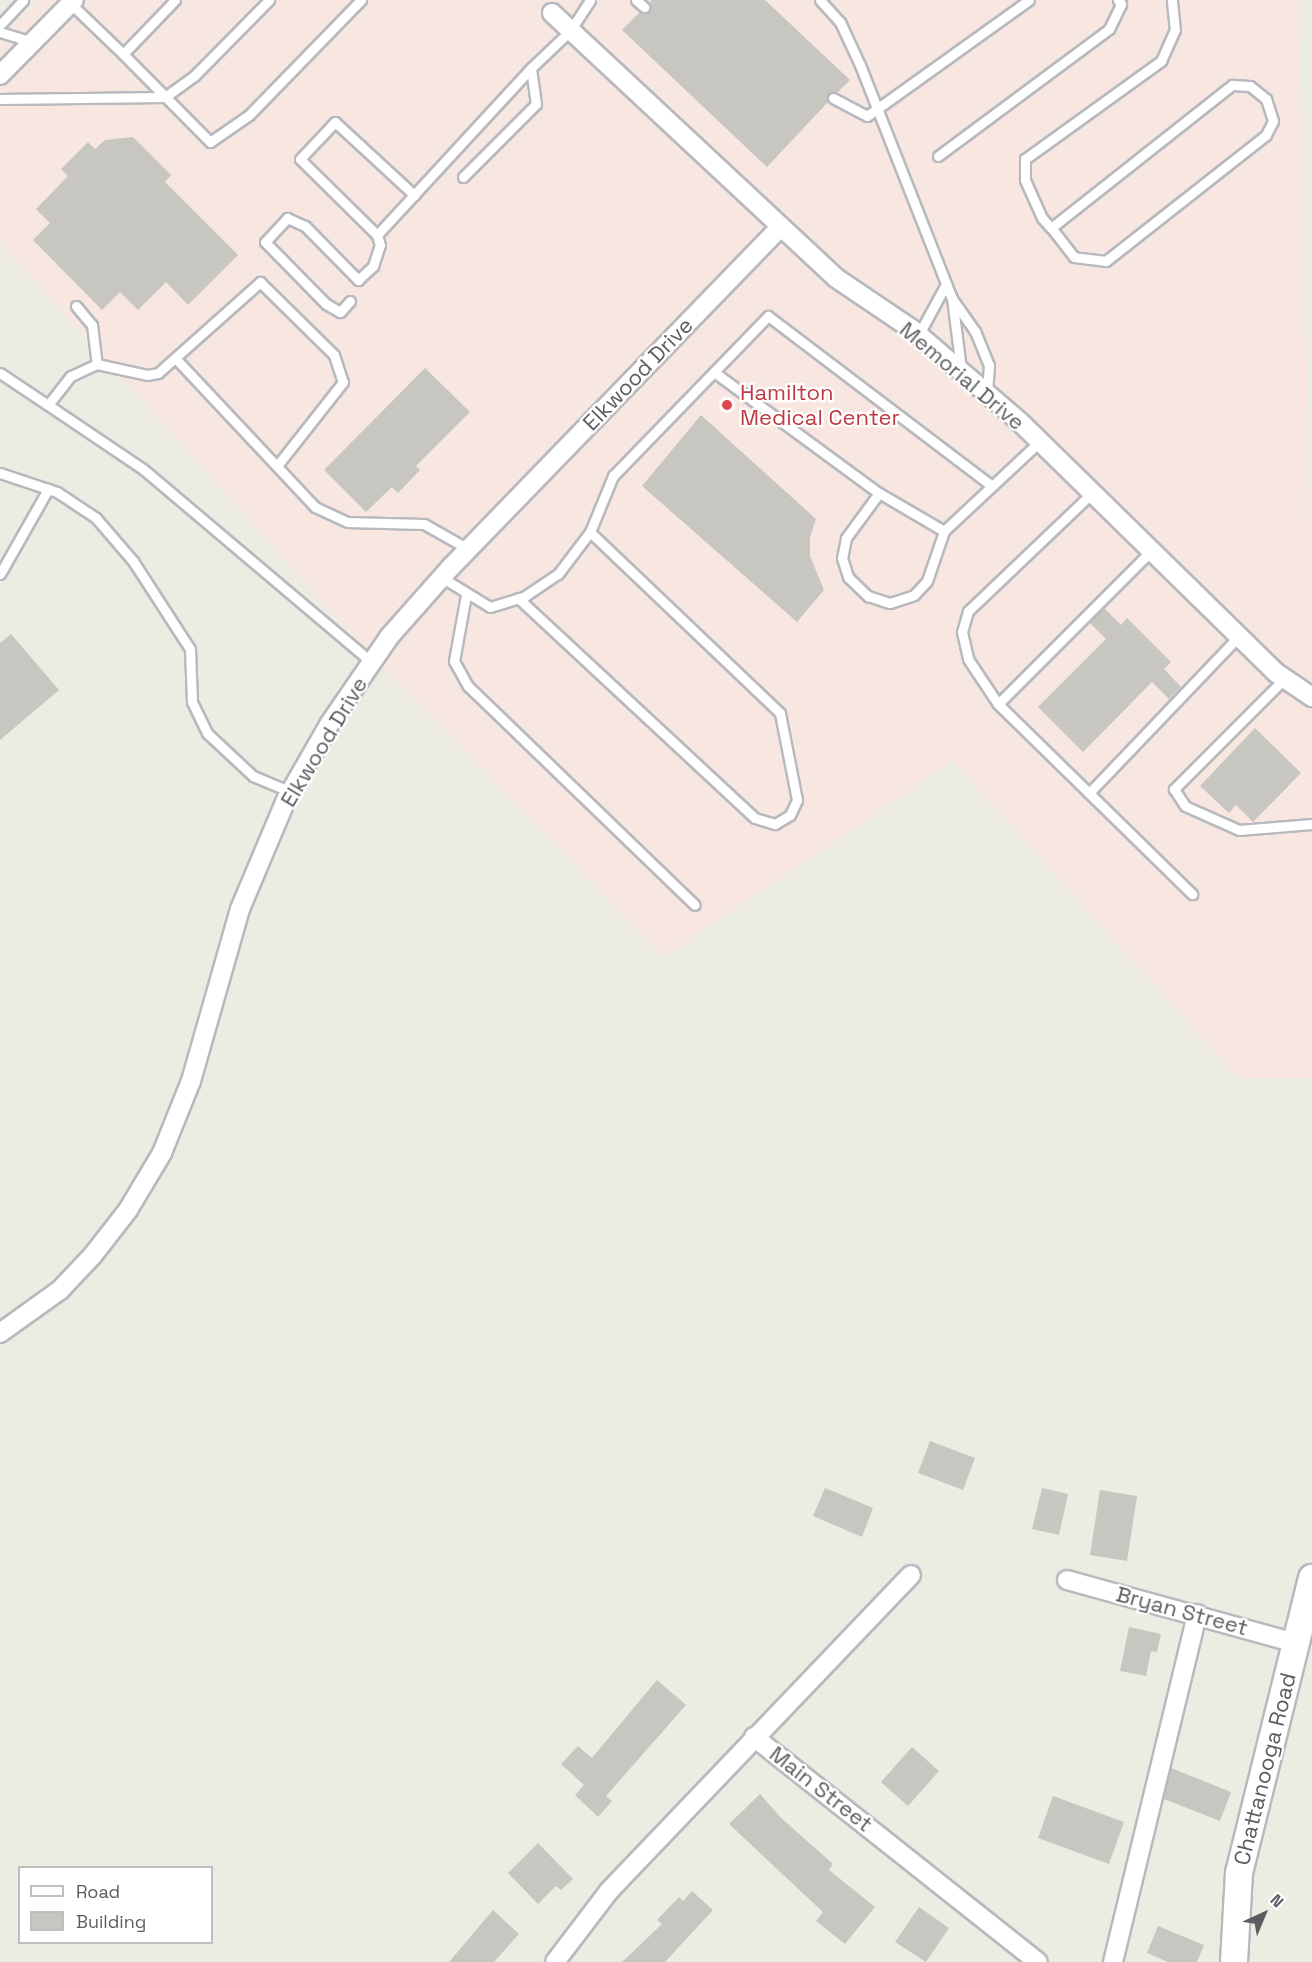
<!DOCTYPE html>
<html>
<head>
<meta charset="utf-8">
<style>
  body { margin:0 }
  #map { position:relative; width:1312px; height:1962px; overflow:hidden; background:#ecece3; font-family:"Space Grotesk",sans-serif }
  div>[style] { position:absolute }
  .medical>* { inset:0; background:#f8e7e1 }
  .building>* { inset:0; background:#c7c6c0 }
  .roads { filter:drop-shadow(2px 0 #b8b9be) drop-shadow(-2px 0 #b8b9be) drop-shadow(0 2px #b8b9be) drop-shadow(0 -2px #b8b9be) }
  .lane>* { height:9px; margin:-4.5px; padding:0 4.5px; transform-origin:4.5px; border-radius:4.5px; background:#fff }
  .street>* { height:18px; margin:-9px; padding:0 9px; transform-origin:9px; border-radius:9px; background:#fff }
  .secondary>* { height:26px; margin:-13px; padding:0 13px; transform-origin:13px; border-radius:13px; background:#fff }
  .dots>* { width:16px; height:16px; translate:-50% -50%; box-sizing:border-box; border:3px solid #fff; border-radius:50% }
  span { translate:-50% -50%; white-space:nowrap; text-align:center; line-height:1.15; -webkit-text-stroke:4.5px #fff; paint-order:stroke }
  .street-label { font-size:22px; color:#5b5d62 }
  .health-label { font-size:22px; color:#be3a42 }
  .left { translate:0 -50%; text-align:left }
  .legend { position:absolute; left:18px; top:1866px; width:195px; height:78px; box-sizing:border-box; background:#fff; border:2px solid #bdbec0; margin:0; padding:8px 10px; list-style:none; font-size:18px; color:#5b5d62 }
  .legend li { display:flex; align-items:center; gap:12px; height:30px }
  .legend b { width:30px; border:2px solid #bdbec0 }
  .north { position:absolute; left:1234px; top:1884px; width:60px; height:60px; -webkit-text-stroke:4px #fff; paint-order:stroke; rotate:44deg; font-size:16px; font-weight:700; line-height:24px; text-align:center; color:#5b5d62 }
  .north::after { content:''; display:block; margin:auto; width:21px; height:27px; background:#5b5d62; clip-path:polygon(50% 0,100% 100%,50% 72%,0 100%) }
</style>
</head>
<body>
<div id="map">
  <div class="medical">
    <div style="clip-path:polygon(40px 0,1298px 0,1312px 568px,1312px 1078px,1238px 1078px,953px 761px,664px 957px,351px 633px,0 242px,0 38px)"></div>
  </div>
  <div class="building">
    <div style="clip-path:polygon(651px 0,765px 0,850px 80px,837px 93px,829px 93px,828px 102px,767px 167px,622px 30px,640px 12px,649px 12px)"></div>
    <div style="clip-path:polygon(133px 137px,171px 175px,165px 182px,238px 255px,188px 305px,166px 282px,138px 310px,120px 292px,102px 310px,33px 240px,50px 223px,36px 209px,68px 176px,61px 169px,88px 142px,95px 149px,105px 140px)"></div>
    <div style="clip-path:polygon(425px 368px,470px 412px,416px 466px,420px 470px,398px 493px,392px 487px,366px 512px,324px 470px)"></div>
    <div style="clip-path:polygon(701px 415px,816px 519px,810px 537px,810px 556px,824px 590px,797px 622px,642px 486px)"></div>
    <div style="clip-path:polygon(1104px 608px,1121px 625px,1127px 618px,1171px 662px,1164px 669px,1181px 687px,1169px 699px,1152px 682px,1083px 752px,1038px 707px,1106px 639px,1089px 622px)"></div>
    <div style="clip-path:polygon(11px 634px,59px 690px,0 740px,0 643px)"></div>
    <div style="clip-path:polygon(1255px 728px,1301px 773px,1253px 822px,1236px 805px,1229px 813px,1200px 786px)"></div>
    <div style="clip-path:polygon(930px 1441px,975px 1458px,963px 1490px,918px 1473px)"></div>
    <div style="clip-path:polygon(825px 1488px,873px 1508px,862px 1537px,813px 1516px)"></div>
    <div style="clip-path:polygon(1042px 1488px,1068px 1494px,1059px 1535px,1032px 1529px)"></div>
    <div style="clip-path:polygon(1100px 1490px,1137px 1496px,1127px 1561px,1090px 1555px)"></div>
    <div style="clip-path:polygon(1129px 1627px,1161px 1634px,1157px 1652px,1151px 1651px,1146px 1676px,1120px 1671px)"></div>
    <div style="clip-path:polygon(657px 1680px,686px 1705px,606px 1796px,612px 1801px,598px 1817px,575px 1795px,584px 1785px,561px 1764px,578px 1746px,592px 1758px)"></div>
    <div style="clip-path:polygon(912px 1747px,939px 1771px,908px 1806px,881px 1782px)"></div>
    <div style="clip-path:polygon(1171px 1768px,1231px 1792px,1220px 1821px,1164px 1799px)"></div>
    <div style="clip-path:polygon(760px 1794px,781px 1818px,833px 1864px,829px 1870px,875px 1907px,845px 1944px,816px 1921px,823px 1912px,729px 1824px)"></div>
    <div style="clip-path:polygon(1053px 1796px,1124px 1822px,1109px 1864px,1038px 1838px)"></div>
    <div style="clip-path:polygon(538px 1843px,573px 1879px,561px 1890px,556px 1886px,538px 1904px,508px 1873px)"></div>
    <div style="clip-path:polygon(692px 1891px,713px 1910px,665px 1962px,622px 1962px,662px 1924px,657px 1920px,679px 1897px,683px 1901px)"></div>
    <div style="clip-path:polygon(919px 1907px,949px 1928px,926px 1962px,895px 1942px)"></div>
    <div style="clip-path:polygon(493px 1910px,519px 1934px,494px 1962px,449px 1962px)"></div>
    <div style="clip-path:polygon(1158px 1926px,1204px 1945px,1197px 1962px,1168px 1962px,1147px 1953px)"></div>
  </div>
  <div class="roads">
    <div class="lane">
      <div style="left:175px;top:0;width:75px;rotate:133.9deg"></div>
      <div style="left:123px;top:54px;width:124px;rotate:45.3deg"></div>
      <div style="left:210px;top:142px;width:47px;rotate:-34.7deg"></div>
      <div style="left:249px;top:115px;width:161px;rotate:-45.8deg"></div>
      <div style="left:636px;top:0;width:11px;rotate:41deg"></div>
      <div style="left:820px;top:0;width:30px;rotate:48deg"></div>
      <div style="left:840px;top:22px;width:47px;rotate:65.1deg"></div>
      <div style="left:860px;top:65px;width:251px;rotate:68.5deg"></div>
      <div style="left:952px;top:298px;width:72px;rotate:82.8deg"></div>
      <div style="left:69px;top:2px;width:75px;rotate:43.9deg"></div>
      <div style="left:0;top:25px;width:34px;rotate:-47deg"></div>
      <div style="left:0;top:32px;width:34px;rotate:17deg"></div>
      <div style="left:833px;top:98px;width:38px;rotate:28deg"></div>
      <div style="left:867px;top:116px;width:199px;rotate:-35.6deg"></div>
      <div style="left:0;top:99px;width:165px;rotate:-0.7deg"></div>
      <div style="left:165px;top:97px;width:36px;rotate:-36deg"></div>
      <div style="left:194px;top:76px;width:107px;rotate:-45.4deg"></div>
      <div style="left:938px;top:156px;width:213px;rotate:-36.6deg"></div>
      <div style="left:1109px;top:29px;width:28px;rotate:-64deg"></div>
      <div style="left:1121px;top:4px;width:5px;rotate:-127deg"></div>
      <div style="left:463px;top:177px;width:103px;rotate:-45deg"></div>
      <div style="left:536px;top:104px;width:36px;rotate:-98deg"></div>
      <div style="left:1051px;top:228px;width:231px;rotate:-38.3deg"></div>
      <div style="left:1232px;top:85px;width:18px;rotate:3deg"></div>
      <div style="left:1250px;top:86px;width:21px;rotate:39deg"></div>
      <div style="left:1266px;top:99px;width:23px;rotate:72deg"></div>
      <div style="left:1273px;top:121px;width:16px;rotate:117deg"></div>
      <div style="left:1266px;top:135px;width:204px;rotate:141.8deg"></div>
      <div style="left:1106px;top:261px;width:32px;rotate:-173deg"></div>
      <div style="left:1074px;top:257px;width:37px;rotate:-128deg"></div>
      <div style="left:1051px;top:228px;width:13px;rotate:-132deg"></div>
      <div style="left:1042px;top:218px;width:42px;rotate:-114.1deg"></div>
      <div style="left:1025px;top:180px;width:21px;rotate:-90deg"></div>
      <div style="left:1025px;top:159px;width:168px;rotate:-35.8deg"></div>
      <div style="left:1161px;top:61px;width:34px;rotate:-66deg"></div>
      <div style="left:1175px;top:30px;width:30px;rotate:-96deg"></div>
      <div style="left:377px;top:235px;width:227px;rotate:-47.3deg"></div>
      <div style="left:531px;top:68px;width:54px;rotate:-43.5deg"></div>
      <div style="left:570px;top:31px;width:37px;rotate:-57deg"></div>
      <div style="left:953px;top:300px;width:38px;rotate:55deg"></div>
      <div style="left:975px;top:331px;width:37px;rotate:68deg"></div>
      <div style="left:989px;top:365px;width:29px;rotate:94deg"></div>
      <div style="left:350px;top:301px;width:15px;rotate:132deg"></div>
      <div style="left:340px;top:312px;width:16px;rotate:-150deg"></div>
      <div style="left:326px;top:304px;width:87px;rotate:-134.5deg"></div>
      <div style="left:265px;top:242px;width:33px;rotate:-47deg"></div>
      <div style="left:287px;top:218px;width:20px;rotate:24deg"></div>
      <div style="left:305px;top:226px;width:76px;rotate:45.5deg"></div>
      <div style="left:358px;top:280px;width:21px;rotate:-43deg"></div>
      <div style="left:373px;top:266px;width:22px;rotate:-72deg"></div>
      <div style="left:380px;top:245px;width:10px;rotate:-107deg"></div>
      <div style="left:377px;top:235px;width:108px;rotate:-135.4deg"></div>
      <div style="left:300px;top:159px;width:51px;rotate:-46.6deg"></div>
      <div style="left:335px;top:122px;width:108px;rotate:42.7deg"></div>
      <div style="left:76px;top:306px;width:25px;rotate:50deg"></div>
      <div style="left:92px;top:325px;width:39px;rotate:83deg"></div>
      <div style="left:919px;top:334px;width:57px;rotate:-61.6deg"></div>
      <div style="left:177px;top:360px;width:202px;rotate:46.8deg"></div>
      <div style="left:315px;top:507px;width:35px;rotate:25deg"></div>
      <div style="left:347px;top:522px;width:77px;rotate:1.5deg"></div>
      <div style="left:424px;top:524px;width:51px;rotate:29.6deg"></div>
      <div style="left:714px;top:372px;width:205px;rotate:36.3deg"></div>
      <div style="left:0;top:373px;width:58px;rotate:33.7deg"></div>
      <div style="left:48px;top:405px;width:37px;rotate:-52deg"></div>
      <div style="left:71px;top:376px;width:29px;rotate:-25deg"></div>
      <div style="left:97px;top:364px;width:51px;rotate:12.4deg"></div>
      <div style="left:147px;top:375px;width:11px;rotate:-10deg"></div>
      <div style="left:158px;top:373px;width:137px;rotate:-41.7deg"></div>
      <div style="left:260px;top:282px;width:104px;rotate:44.6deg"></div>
      <div style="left:334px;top:355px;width:28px;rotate:72deg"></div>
      <div style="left:343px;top:382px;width:107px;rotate:128.2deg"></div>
      <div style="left:48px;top:405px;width:115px;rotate:34deg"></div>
      <div style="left:143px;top:469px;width:299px;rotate:40.2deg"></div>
      <div style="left:0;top:473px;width:60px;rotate:18.4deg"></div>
      <div style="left:57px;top:492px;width:47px;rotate:33.7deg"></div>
      <div style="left:96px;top:518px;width:57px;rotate:49.3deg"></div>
      <div style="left:133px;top:561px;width:105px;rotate:57.1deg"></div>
      <div style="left:190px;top:649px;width:53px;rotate:87.8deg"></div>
      <div style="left:192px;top:702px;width:34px;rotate:64deg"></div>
      <div style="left:207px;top:733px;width:63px;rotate:43.1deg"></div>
      <div style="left:253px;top:776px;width:41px;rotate:22.8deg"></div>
      <div style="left:1092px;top:493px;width:171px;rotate:136.4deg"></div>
      <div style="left:968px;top:611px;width:22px;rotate:106deg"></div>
      <div style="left:962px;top:632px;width:28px;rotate:77deg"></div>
      <div style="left:968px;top:659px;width:54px;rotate:56.3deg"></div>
      <div style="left:998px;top:704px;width:272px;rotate:44.4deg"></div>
      <div style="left:944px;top:531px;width:75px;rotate:-149.7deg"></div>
      <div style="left:879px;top:493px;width:56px;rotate:126.3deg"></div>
      <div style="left:846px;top:538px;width:20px;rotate:101deg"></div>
      <div style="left:842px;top:558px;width:20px;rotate:72deg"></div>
      <div style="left:848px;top:577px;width:28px;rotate:44deg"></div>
      <div style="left:868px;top:596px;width:23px;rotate:18deg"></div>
      <div style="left:890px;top:603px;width:25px;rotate:-18deg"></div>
      <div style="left:914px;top:595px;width:19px;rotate:-47deg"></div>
      <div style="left:927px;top:581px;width:53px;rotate:-71.2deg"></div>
      <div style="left:944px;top:531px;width:130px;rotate:-43.1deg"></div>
      <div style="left:0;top:574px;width:98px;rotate:-60.5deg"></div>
      <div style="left:441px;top:577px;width:57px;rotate:31.5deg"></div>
      <div style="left:490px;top:607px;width:37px;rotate:-17deg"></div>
      <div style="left:525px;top:596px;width:40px;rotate:-34deg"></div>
      <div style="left:558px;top:574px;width:53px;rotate:-52.7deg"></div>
      <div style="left:590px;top:532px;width:61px;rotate:-67.7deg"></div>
      <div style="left:613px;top:476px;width:223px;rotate:-45.9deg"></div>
      <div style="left:768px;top:316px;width:281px;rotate:37.2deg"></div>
      <div style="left:466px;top:595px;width:67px;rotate:100.3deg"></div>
      <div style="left:454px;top:661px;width:29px;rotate:61deg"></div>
      <div style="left:468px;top:686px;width:315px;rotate:44deg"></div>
      <div style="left:518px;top:598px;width:323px;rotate:42.9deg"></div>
      <div style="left:755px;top:818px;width:21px;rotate:17deg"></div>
      <div style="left:775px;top:824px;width:17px;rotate:-31deg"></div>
      <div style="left:790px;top:815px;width:17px;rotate:-65deg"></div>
      <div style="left:797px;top:800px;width:89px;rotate:-101.1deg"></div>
      <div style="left:780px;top:713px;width:262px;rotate:-136.4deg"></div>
      <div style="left:1284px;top:679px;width:156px;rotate:135deg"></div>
      <div style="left:1174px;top:789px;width:20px;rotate:57deg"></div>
      <div style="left:1185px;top:806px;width:59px;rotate:24deg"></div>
      <div style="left:1239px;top:830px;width:73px;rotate:-4.7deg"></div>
      <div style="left:998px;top:704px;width:216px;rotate:-45deg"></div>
      <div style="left:1089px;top:793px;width:216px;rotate:-46.3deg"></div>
    </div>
    <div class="street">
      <div style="left:552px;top:13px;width:388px;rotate:43deg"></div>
      <div style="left:836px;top:278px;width:93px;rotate:34deg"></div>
      <div style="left:913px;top:330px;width:141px;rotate:40.7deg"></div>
      <div style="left:1020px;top:422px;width:357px;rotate:44.4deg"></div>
      <div style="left:1275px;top:672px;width:45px;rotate:34deg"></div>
      <div style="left:0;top:75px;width:105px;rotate:-45.4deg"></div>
      <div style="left:0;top:1333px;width:74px;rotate:-35.6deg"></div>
      <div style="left:60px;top:1290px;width:48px;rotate:-46.7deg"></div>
      <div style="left:93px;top:1255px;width:57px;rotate:-52.1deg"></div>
      <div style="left:128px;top:1210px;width:66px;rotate:-59.2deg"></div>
      <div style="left:162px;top:1153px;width:78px;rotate:-68.1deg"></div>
      <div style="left:191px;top:1081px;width:179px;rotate:-74.1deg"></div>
      <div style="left:240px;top:909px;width:121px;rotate:-67.1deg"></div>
      <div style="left:287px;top:798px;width:86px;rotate:-60.2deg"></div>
      <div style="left:330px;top:723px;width:104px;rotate:-55.5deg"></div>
      <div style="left:389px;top:637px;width:94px;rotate:-48.5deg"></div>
      <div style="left:451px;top:567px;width:473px;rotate:-45.9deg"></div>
      <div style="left:1067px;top:1580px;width:238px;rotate:15.4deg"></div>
      <div style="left:754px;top:1737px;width:362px;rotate:38.4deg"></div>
      <div style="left:555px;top:1962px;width:89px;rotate:-52.7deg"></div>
      <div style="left:609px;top:1891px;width:437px;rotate:-46.3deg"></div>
      <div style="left:1113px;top:1962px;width:358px;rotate:-76.4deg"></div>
    </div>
    <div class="secondary">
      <div style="left:1234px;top:1962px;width:89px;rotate:-86.8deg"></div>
      <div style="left:1239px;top:1873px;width:304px;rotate:-76.1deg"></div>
    </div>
  </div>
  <div class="dots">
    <div style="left:727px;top:405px;background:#e0444e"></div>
  </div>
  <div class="street-label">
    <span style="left:638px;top:374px;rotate:-46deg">Elkwood Drive</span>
    <span style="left:962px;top:376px;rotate:40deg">Memorial Drive</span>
    <span style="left:324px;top:742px;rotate:-59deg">Elkwood Drive</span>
    <span style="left:1182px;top:1611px;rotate:15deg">Bryan Street</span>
    <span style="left:1265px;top:1769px;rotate:-76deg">Chattanooga Road</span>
    <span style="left:821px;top:1789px;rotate:38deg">Main Street</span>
  </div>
  <div class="health-label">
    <span class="left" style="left:740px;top:405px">Hamilton<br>Medical Center</span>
  </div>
  <ul class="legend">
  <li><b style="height:8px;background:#fff"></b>Road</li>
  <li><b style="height:16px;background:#c7c6c0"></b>Building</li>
  </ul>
  <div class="north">N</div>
</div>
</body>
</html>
